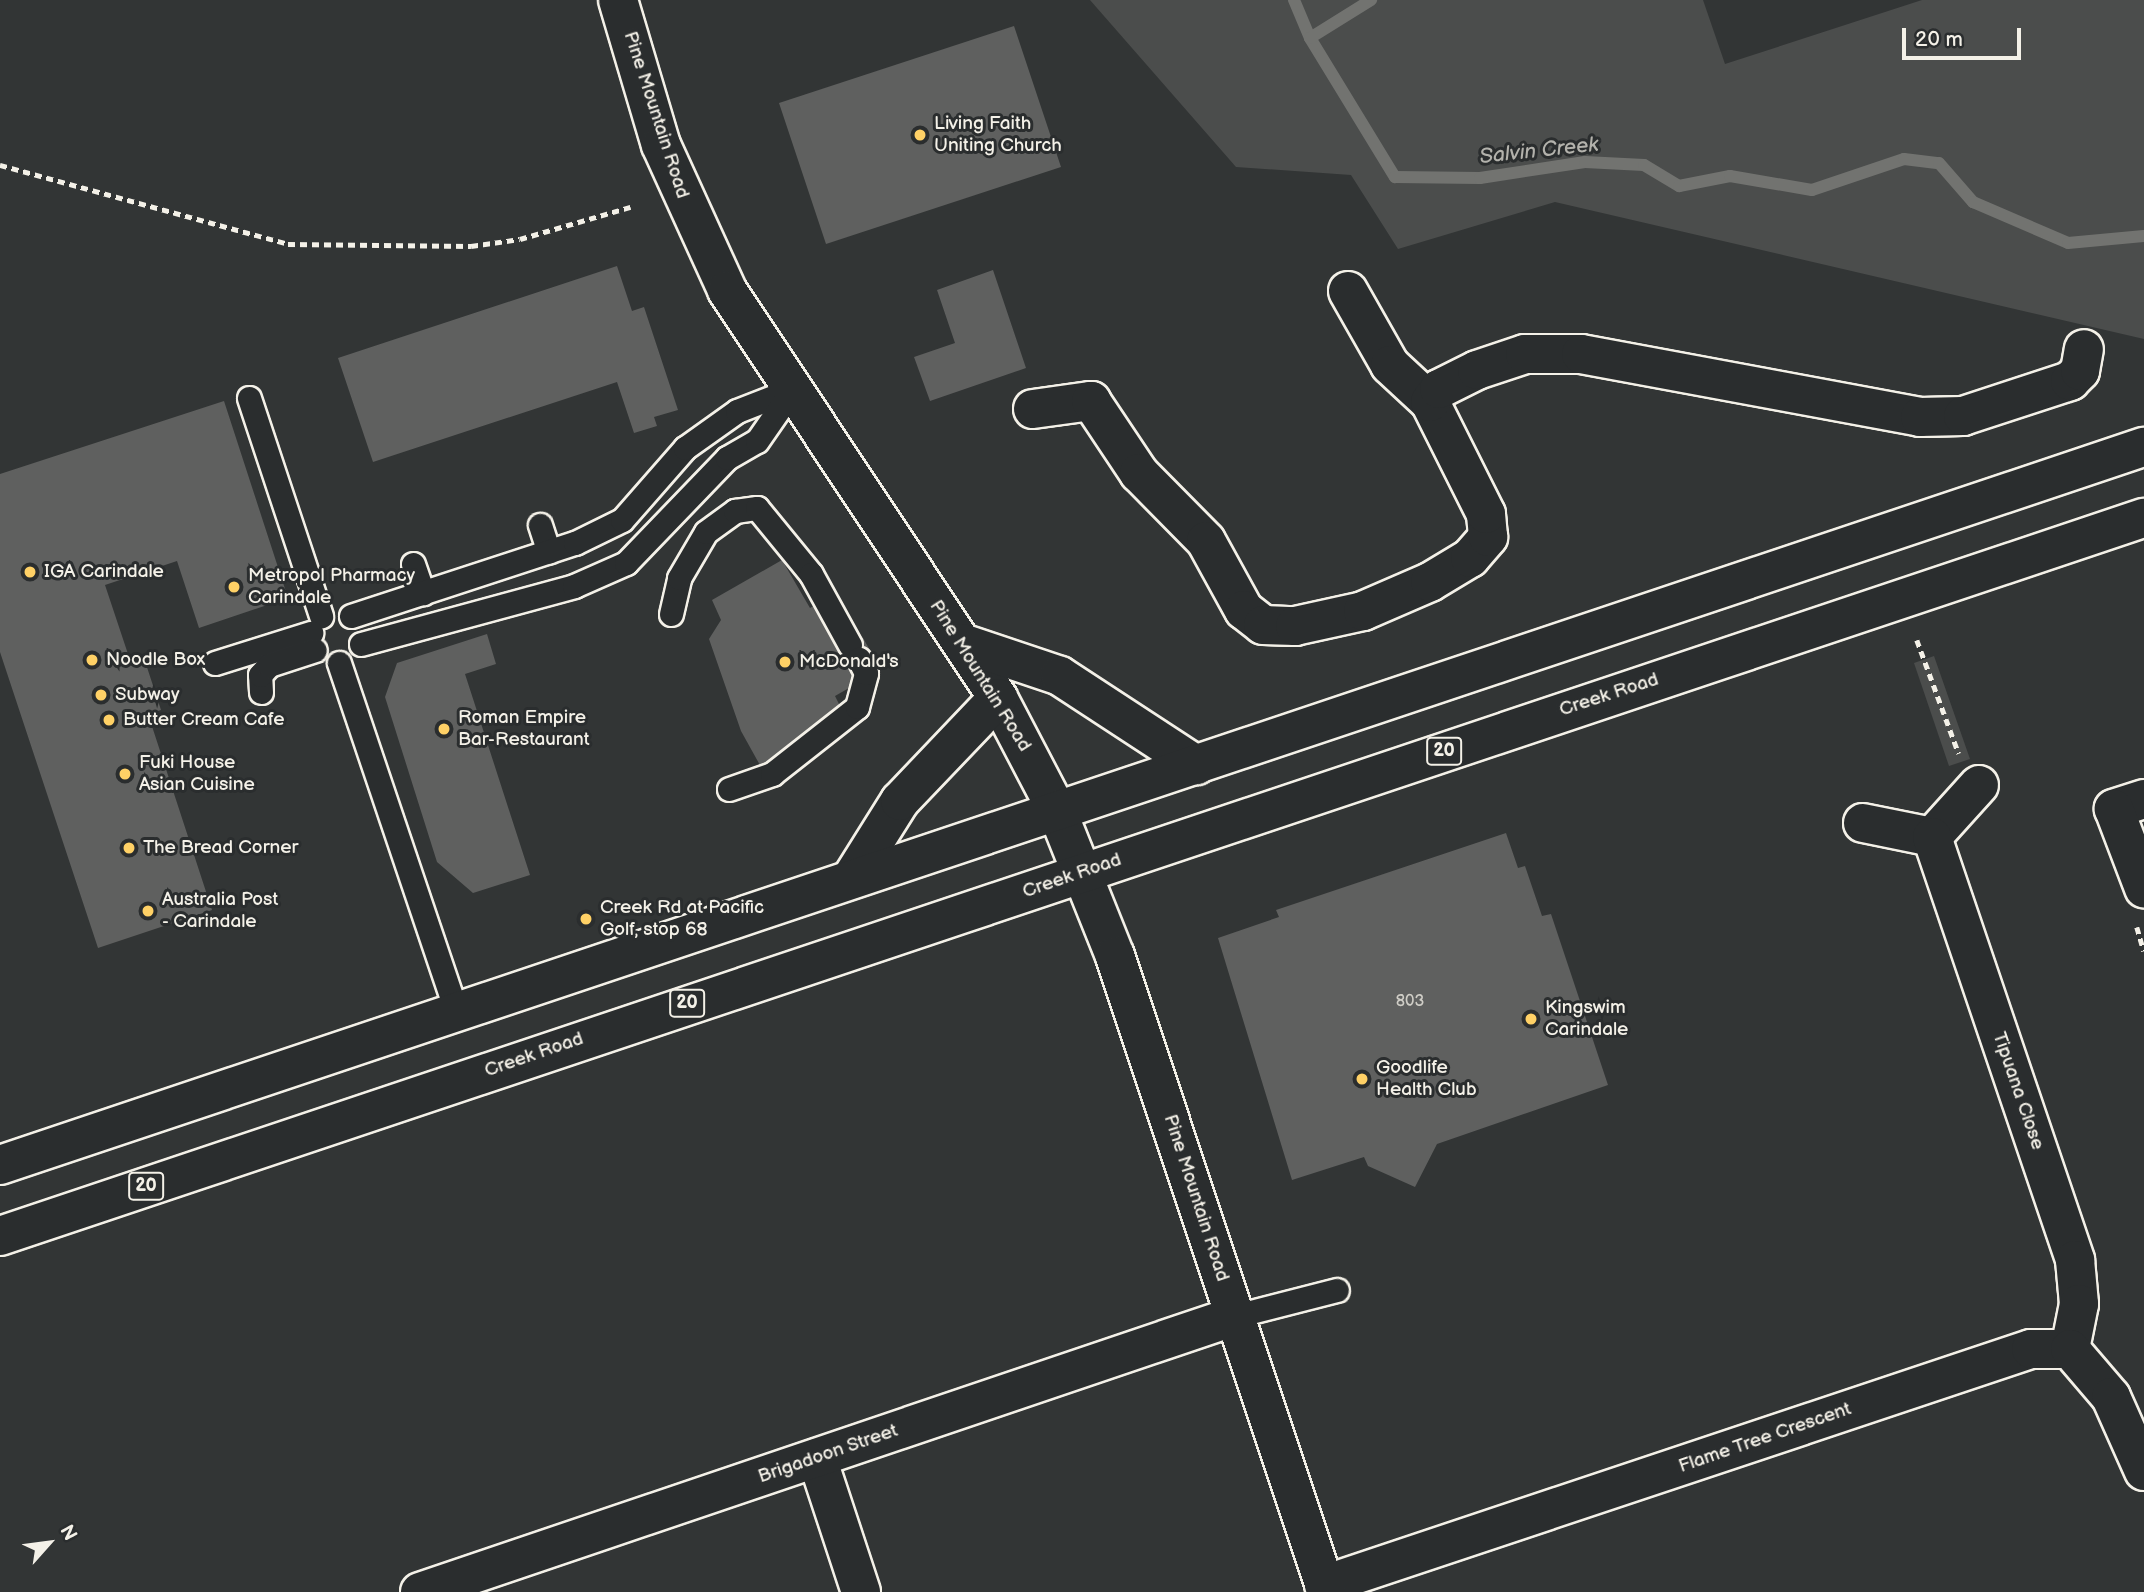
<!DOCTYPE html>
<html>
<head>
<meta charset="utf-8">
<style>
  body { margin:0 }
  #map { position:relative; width:2144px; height:1592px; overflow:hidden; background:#323535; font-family:"Balsamiq Sans",sans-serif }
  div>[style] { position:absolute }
  .green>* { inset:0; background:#4b4d4c }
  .stream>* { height:12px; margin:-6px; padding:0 6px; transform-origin:6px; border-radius:6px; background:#727370 }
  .building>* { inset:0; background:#5f605f }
  .path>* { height:4.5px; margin-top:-2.25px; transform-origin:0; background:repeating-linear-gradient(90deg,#f4f1e8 0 7px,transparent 0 12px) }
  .roads { filter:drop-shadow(2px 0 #f4f1e8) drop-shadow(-2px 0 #f4f1e8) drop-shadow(0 2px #f4f1e8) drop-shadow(0 -2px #f4f1e8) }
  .service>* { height:23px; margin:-11.5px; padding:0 11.5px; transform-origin:11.5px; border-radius:11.5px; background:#2a2d2e }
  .minor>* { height:38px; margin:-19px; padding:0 19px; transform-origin:19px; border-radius:19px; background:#2a2d2e }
  .tertiary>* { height:38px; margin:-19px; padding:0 19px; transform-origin:19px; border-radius:19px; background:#2a2d2e }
  .secondary>* { height:38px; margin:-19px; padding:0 19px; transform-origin:19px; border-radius:19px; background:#2a2d2e }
  .primary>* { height:38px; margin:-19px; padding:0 19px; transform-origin:19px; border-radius:19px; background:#2a2d2e }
  .dots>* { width:19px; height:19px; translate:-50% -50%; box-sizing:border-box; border:4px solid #2a2d2e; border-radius:50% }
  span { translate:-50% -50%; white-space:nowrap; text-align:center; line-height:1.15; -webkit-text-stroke:6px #2a2d2e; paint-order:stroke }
  .number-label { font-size:16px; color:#cfcdc6 }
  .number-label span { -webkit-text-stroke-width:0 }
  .shield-label span { padding:2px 5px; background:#2a2d2e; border:2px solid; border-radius:5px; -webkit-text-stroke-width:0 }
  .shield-label { font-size:18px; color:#f4f1e8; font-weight:700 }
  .street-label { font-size:19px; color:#f4f1e8 }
  .poi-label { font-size:19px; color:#f4f1e8 }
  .left { translate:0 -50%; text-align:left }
  .water-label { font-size:21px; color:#b3b2ac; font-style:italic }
  .north { position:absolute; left:14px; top:1508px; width:70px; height:70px; -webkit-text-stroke:5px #2a2d2e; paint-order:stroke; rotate:62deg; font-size:19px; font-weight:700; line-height:28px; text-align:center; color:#f4f1e8 }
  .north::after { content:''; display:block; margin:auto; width:24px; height:32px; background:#f4f1e8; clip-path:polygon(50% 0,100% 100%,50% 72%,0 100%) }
  .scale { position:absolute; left:1902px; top:28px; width:119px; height:32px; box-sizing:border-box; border:4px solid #f4f1e8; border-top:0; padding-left:9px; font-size:21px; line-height:24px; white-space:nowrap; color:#f4f1e8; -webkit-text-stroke:5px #2a2d2e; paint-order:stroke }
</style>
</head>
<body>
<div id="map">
  <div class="green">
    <div style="clip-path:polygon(1090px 0,1703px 0,1725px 64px,1922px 0,2144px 0,2144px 339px,1555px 202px,1398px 249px,1351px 175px,1236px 167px)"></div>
    <div style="clip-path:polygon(1934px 656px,1970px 759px,1949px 766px,1914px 663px)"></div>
  </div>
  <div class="stream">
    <div style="left:1294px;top:0;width:41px;rotate:67.2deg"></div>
    <div style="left:1310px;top:38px;width:163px;rotate:58.6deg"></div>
    <div style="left:1395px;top:177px;width:85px;rotate:0.7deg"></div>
    <div style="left:1480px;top:178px;width:106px;rotate:-8.7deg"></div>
    <div style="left:1585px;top:162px;width:59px;rotate:2.9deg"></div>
    <div style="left:1644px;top:165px;width:41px;rotate:31deg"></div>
    <div style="left:1679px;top:186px;width:52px;rotate:-11.1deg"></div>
    <div style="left:1730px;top:176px;width:83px;rotate:9.7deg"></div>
    <div style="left:1812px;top:190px;width:97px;rotate:-18.6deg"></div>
    <div style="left:1904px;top:159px;width:35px;rotate:7deg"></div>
    <div style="left:1939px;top:163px;width:52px;rotate:48.9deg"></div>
    <div style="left:1973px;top:202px;width:103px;rotate:23.3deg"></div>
    <div style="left:2068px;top:243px;width:76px;rotate:-5.3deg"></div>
    <div style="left:1310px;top:38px;width:72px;rotate:-31.9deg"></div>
  </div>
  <div class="building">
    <div style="clip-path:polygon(1014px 26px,1061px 167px,826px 244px,779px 103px)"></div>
    <div style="clip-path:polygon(617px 266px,632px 311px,644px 307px,678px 410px,654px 417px,657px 426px,634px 433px,617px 382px,373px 462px,338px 358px)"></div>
    <div style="clip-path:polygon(993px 270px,1026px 368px,930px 401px,914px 357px,955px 343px,937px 290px)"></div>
    <div style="clip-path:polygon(224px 401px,288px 598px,199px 628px,177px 561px,105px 585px,130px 660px,143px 655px,161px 710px,148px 714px,212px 910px,98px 948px,0 652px,0 474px)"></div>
    <div style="clip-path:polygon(782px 560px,810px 608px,819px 603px,843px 648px,863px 638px,871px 652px,847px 665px,856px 684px,835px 696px,843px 712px,761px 767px,741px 731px,709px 639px,721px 620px,712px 600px)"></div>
    <div style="clip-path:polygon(487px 634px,496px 664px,465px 674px,530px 875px,473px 893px,437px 862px,385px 697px,397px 663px)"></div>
    <div style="clip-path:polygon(1506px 833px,1518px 868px,1525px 866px,1542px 916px,1551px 914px,1608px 1085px,1437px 1144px,1415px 1187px,1368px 1166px,1364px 1157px,1292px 1180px,1218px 938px,1279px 917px,1276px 910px)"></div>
  </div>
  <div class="path">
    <div style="left:0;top:165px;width:299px;rotate:15.3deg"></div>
    <div style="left:288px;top:244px;width:183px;rotate:0.6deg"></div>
    <div style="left:471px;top:246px;width:49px;rotate:-8.1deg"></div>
    <div style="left:520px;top:239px;width:115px;rotate:-16.2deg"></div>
    <div style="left:1917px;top:640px;width:121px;rotate:69.8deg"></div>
    <div style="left:2137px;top:927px;width:25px;rotate:74deg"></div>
  </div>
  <div class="roads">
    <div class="service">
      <div style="left:249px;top:398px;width:230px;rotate:71.7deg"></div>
      <div style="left:540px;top:525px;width:28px;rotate:72deg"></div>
      <div style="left:413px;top:564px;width:31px;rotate:71deg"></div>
      <div style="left:671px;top:614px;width:37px;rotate:-77deg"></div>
      <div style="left:679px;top:578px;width:53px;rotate:-59.6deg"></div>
      <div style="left:706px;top:532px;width:36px;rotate:-36deg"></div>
      <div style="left:735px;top:511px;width:22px;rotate:-8deg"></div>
      <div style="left:757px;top:508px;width:85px;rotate:50.7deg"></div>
      <div style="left:811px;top:574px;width:81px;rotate:61.2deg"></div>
      <div style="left:351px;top:616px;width:236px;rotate:-18.1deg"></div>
      <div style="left:575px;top:543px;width:52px;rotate:-26.1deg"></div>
      <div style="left:622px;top:520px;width:96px;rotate:-48.8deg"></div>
      <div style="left:685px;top:448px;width:64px;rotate:-35.4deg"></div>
      <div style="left:737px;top:411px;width:60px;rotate:-21.4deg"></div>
      <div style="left:361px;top:644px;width:221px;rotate:-15.2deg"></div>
      <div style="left:574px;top:586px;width:57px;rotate:-23.9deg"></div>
      <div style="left:626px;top:563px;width:146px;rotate:-46.1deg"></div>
      <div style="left:727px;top:458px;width:34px;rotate:-30deg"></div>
      <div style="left:757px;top:441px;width:63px;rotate:-55.3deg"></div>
      <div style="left:215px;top:663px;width:101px;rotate:-17.4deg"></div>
      <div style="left:339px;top:663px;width:369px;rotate:71.4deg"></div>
      <div style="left:261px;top:692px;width:17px;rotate:-93deg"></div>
      <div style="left:260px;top:675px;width:13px;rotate:-48deg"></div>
      <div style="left:269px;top:665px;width:48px;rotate:-18.1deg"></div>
      <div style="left:729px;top:789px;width:46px;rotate:-19.2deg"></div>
      <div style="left:772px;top:774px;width:108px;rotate:-38.2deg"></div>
      <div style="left:857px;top:707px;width:35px;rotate:-75deg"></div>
      <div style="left:866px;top:673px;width:16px;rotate:-117deg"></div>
      <div style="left:1235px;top:1316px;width:105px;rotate:-14.3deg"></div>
    </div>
    <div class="minor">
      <div style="left:1348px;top:291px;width:85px;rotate:60.4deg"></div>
      <div style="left:1390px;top:365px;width:54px;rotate:42.8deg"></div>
      <div style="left:1033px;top:409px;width:59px;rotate:-7.9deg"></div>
      <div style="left:1091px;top:401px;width:87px;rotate:56.3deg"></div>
      <div style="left:1139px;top:473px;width:95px;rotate:45.4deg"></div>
      <div style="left:1206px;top:541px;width:79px;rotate:61.2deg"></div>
      <div style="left:1244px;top:610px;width:24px;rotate:38deg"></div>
      <div style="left:1263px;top:625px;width:32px;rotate:2deg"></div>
      <div style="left:1295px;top:626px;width:70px;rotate:-12.4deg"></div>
      <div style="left:1363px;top:611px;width:73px;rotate:-23.4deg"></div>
      <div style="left:1430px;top:582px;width:47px;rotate:-31deg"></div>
      <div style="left:1470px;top:558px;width:28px;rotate:-49deg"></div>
      <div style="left:1488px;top:537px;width:23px;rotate:-95deg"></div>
      <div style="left:1486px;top:514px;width:125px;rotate:-116.6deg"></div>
      <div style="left:1430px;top:402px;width:16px;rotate:-55deg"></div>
      <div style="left:1439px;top:389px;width:42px;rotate:-26.6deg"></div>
      <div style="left:1477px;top:370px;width:51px;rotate:-18.4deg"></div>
      <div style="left:1525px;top:354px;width:56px"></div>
      <div style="left:1581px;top:354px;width:345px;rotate:10.5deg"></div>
      <div style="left:1920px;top:417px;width:43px;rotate:-1.3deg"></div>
      <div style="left:1963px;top:416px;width:113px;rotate:-18.1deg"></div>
      <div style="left:2070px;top:381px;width:14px;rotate:-45deg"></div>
      <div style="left:2080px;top:371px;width:22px;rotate:-80deg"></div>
      <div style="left:2144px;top:799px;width:32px;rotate:162deg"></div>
      <div style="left:2114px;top:809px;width:85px;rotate:69.2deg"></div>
      <div style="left:1863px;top:823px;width:70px;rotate:11.5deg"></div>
      <div style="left:1932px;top:837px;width:70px;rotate:-47.9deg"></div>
      <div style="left:1932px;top:837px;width:447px;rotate:71.3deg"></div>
      <div style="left:2075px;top:1260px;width:44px;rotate:84.8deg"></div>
      <div style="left:2079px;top:1304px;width:46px;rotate:101.3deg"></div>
      <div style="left:817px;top:1458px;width:141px;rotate:71.8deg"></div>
      <div style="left:1324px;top:1585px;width:745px;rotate:-18.46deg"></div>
      <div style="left:2031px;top:1349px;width:39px"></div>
      <div style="left:2070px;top:1349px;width:63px;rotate:49.5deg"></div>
      <div style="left:2111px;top:1397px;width:81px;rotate:66deg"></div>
      <div style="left:420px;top:1592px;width:860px;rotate:-18.71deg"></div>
    </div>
    <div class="tertiary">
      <div style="left:618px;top:0;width:151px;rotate:73.5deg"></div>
      <div style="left:661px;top:145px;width:159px;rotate:65.5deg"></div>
      <div style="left:727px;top:290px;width:490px;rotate:56.4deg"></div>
      <div style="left:998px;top:698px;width:127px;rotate:62.4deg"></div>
    </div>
    <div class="secondary">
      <div style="left:1057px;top:811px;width:156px;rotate:68.2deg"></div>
      <div style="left:1115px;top:956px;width:670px;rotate:71.57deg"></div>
    </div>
    <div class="primary">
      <div style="left:962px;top:643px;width:103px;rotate:18.6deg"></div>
      <div style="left:1060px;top:676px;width:163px;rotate:33.2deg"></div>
      <div style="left:851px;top:879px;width:92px;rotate:-57.9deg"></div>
      <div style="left:900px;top:801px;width:142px;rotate:-46.4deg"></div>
      <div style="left:0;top:1165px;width:2261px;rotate:-18.52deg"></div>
      <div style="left:0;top:1236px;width:2261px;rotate:-18.52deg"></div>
    </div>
  </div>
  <div class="dots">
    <div style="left:920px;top:135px;background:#ffd166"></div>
    <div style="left:30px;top:572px;background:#ffd166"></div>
    <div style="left:234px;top:587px;background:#ffd166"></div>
    <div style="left:92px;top:660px;background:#ffd166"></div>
    <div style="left:785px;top:662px;background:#ffd166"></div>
    <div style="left:101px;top:695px;background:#ffd166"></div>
    <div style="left:109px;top:720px;background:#ffd166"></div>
    <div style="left:444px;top:729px;background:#ffd166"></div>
    <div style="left:125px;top:774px;background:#ffd166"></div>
    <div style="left:129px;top:848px;background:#ffd166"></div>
    <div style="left:148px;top:911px;background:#ffd166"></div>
    <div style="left:586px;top:919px;background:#ffd166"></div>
    <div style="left:1531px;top:1019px;background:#ffd166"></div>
    <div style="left:1362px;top:1079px;background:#ffd166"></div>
  </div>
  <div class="number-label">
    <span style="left:1410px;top:1002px">803</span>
  </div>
  <div class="shield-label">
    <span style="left:1444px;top:751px">20</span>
    <span style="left:687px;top:1003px">20</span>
    <span style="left:146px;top:1186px">20</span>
  </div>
  <div class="street-label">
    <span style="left:656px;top:115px;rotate:72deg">Pine Mountain Road</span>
    <span style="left:980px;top:676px;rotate:58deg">Pine Mountain Road</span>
    <span style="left:1609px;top:695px;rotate:-18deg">Creek Road</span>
    <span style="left:1072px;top:876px;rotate:-19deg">Creek Road</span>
    <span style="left:534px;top:1055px;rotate:-19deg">Creek Road</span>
    <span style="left:2018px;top:1091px;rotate:71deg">Tipuana Close</span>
    <span style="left:1196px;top:1198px;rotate:72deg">Pine Mountain Road</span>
    <span style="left:1765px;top:1438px;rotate:-19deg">Flame Tree Crescent</span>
    <span style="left:828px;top:1454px;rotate:-19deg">Brigadoon Street</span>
  </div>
  <div class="poi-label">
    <span class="left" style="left:934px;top:135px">Living Faith<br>Uniting Church</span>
    <span class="left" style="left:44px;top:572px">IGA Carindale</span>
    <span class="left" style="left:248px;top:587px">Metropol Pharmacy<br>Carindale</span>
    <span class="left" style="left:106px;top:660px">Noodle Box</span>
    <span class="left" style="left:799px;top:662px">McDonald's</span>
    <span class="left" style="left:115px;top:695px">Subway</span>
    <span class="left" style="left:458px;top:729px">Roman Empire<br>Bar-Restaurant</span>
    <span class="left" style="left:123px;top:720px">Butter Cream Cafe</span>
    <span class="left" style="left:139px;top:774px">Fuki House<br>Asian Cuisine</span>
    <span class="left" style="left:143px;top:848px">The Bread Corner</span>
    <span class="left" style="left:162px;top:911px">Australia Post<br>- Carindale</span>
    <span class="left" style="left:600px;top:919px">Creek Rd at Pacific<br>Golf, stop 68</span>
    <span class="left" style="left:1545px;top:1019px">Kingswim<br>Carindale</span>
    <span class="left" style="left:1376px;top:1079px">Goodlife<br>Health Club</span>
  </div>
  <div class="water-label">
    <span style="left:1539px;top:151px;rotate:-6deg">Salvin Creek</span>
  </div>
  <div class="north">N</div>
  <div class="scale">20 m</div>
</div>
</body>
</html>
